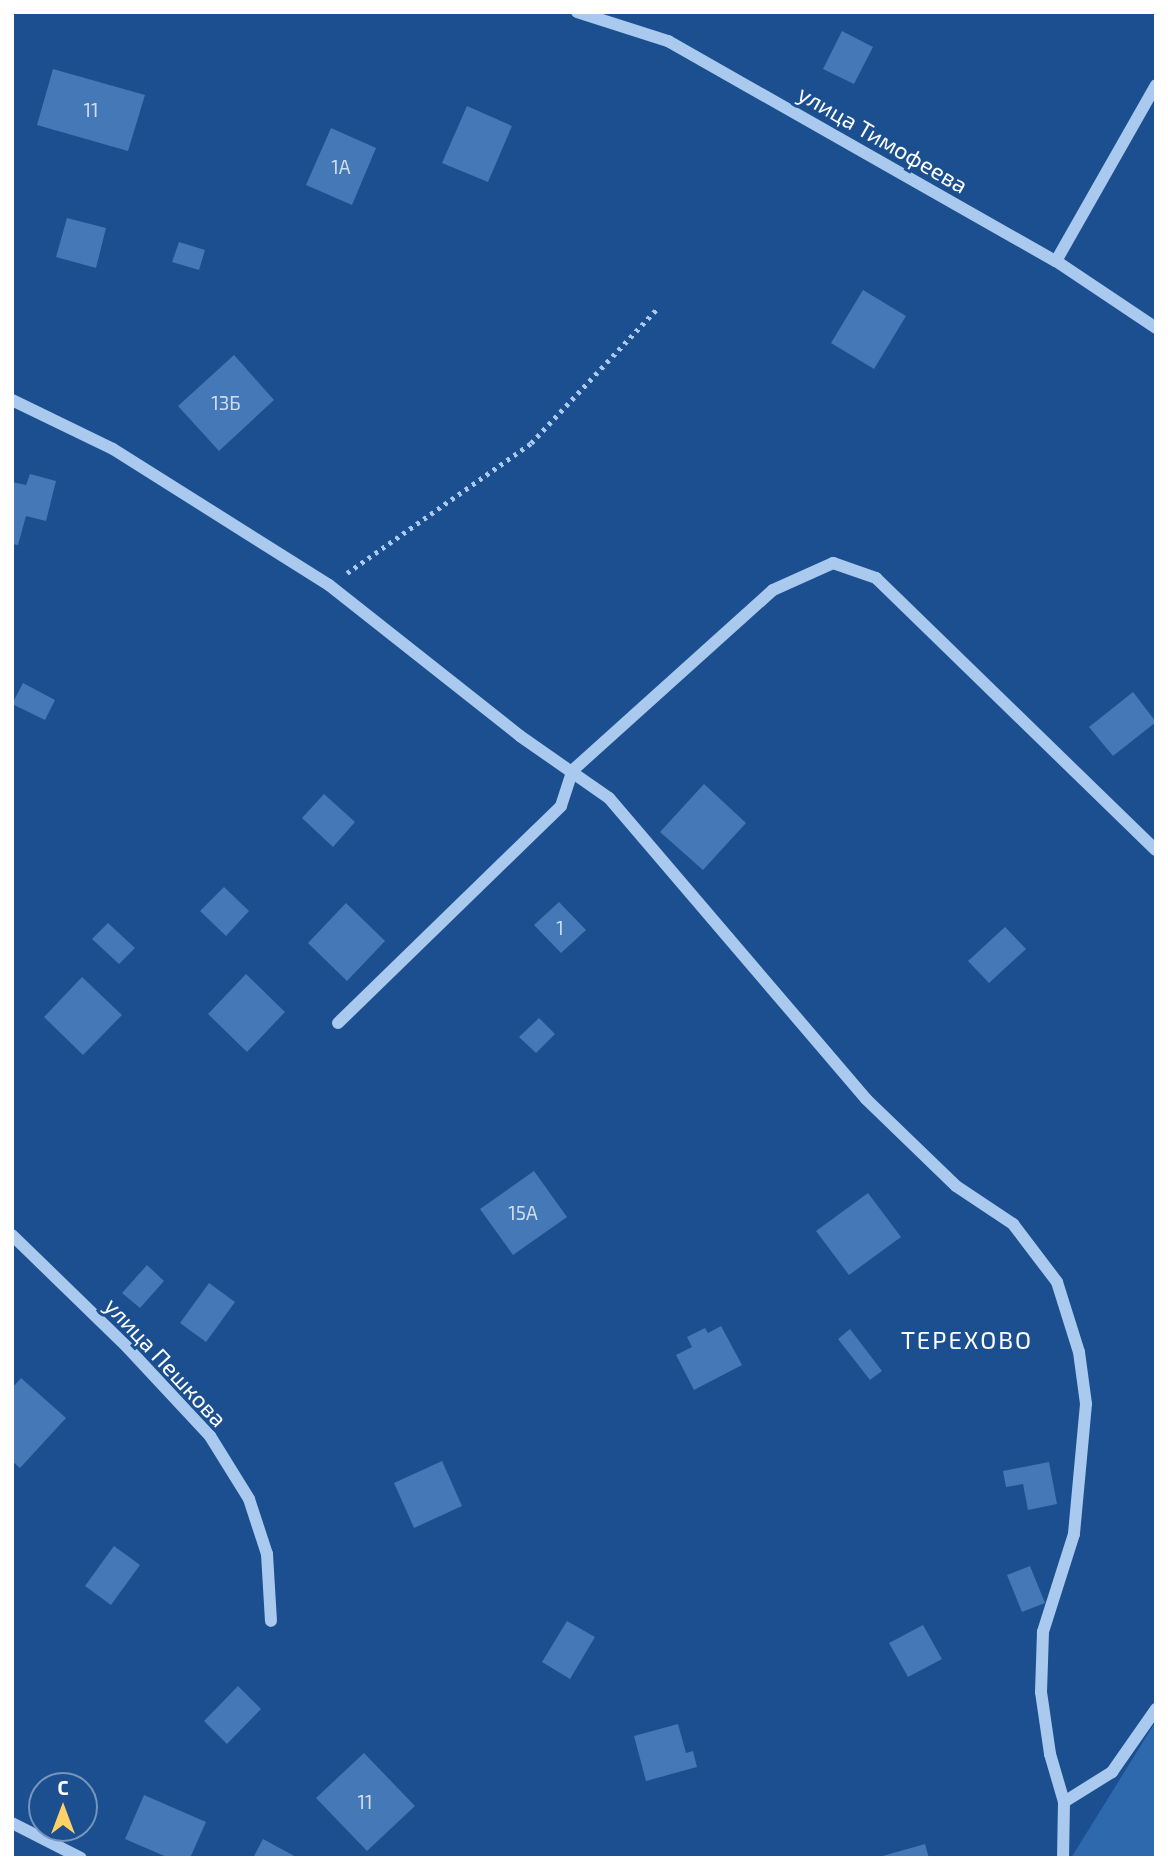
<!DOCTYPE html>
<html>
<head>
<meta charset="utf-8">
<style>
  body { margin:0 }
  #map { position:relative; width:1168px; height:1870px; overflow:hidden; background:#1b4f8f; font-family:"Exo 2",sans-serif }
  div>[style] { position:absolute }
  .green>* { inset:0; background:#2e69ad }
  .building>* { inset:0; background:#4478b7 }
  .path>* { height:4.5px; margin-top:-2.25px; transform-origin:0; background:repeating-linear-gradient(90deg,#a9c9ee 0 3.5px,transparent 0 8.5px) }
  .minor>* { height:12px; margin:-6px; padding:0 6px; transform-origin:6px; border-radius:6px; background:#a9c9ee }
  span { translate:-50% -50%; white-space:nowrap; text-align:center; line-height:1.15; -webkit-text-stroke:6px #1b4f8f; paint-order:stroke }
  .number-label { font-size:19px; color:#d0dded }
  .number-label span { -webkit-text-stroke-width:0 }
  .street-label { font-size:23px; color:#fff }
  .neighbourhood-label { font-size:24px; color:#fff; letter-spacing:2px }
  .frame { position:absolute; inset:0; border:14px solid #fff; pointer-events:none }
  .north { position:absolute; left:28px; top:1772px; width:70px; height:70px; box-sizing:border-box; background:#1b4f8f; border:2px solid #7695bc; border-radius:50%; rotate:0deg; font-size:19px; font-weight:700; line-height:28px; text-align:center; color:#fff }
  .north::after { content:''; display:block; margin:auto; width:24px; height:32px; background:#ffd166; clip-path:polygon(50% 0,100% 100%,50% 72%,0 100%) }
</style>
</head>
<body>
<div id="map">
  <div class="green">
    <div style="clip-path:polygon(1156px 1721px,1156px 1858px,1071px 1858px)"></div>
  </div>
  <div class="building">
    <div style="clip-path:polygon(842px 31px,873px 47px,854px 84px,823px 69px)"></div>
    <div style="clip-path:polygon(53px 69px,145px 95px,128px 151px,37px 125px)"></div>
    <div style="clip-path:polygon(467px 106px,512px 126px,488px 182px,442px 163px)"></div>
    <div style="clip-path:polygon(331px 128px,376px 148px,352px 205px,306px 185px)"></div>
    <div style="clip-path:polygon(67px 218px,106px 228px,96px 268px,56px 257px)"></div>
    <div style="clip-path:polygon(179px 242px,205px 250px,199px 270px,172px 262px)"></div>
    <div style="clip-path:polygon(863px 290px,906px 316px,874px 369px,831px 343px)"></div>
    <div style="clip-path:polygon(234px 355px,274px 400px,219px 451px,178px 406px)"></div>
    <div style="clip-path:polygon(30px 474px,56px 481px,46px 521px,26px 516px,18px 545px,12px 544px,12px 482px,26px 485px)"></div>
    <div style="clip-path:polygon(23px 683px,55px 700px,45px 720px,12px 704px)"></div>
    <div style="clip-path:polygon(1133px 692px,1156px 722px,1113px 756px,1089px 727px)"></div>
    <div style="clip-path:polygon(704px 784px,746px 823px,703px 870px,660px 832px)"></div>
    <div style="clip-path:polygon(324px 794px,355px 822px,333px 847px,302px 818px)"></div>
    <div style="clip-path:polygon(224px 887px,249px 911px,226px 936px,200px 911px)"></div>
    <div style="clip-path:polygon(559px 902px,586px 930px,561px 953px,534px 925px)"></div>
    <div style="clip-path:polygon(346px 903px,385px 941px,347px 981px,308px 943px)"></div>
    <div style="clip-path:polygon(108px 923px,135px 948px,119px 964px,92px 939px)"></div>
    <div style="clip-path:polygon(1005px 927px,1026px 949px,989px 983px,968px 961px)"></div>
    <div style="clip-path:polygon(246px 974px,285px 1012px,247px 1052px,208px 1014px)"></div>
    <div style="clip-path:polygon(82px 977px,122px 1015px,83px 1055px,44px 1017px)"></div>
    <div style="clip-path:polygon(539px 1018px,555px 1034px,536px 1053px,519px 1037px)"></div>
    <div style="clip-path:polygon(534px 1171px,567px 1217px,513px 1255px,480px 1209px)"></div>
    <div style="clip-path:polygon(868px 1193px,901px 1237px,849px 1275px,816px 1231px)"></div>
    <div style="clip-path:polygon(147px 1265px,164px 1281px,140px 1308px,122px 1293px)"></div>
    <div style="clip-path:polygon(209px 1283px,235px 1302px,206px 1342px,180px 1323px)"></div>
    <div style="clip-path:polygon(721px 1326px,742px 1365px,694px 1390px,676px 1355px,692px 1347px,687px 1337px,705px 1328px,708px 1333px)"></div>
    <div style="clip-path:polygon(850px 1329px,882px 1371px,870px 1380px,838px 1339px)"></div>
    <div style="clip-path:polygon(21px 1378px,66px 1418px,20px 1468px,12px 1461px,12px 1388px)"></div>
    <div style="clip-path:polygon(442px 1461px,462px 1506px,414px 1528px,394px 1483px)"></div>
    <div style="clip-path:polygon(1049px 1462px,1057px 1504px,1028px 1510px,1023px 1484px,1006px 1487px,1003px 1471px)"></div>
    <div style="clip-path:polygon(114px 1546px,140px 1565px,111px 1605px,85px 1586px)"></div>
    <div style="clip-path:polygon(1030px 1566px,1045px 1603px,1022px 1612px,1007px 1575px)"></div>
    <div style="clip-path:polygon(567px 1621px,595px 1637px,570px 1679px,542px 1662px)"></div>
    <div style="clip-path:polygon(923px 1625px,942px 1659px,908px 1677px,889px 1643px)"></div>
    <div style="clip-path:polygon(238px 1686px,261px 1709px,227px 1744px,204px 1721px)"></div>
    <div style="clip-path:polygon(678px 1724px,686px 1753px,693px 1751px,697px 1767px,646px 1781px,634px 1736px)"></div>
    <div style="clip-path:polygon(364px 1753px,415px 1806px,367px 1851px,316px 1798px)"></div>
    <div style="clip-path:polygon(144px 1795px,206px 1822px,190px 1858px,169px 1858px,125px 1839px)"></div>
    <div style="clip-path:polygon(263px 1839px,298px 1858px,253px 1858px)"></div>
    <div style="clip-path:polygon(925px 1844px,929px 1858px,879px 1858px,879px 1857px)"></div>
  </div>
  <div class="path">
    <div style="left:347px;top:573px;width:225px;rotate:-35.2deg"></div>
    <div style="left:531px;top:443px;width:184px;rotate:-46.8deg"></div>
  </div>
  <div class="minor">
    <div style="left:577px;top:12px;width:96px;rotate:17.7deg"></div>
    <div style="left:668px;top:41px;width:446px;rotate:29.6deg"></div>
    <div style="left:1056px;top:261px;width:120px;rotate:33.8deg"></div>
    <div style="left:1056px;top:261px;width:202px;rotate:-60.4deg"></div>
    <div style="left:12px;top:400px;width:112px;rotate:25.9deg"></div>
    <div style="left:113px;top:449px;width:255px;rotate:32.2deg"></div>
    <div style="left:329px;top:585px;width:243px;rotate:38.3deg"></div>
    <div style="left:520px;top:736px;width:108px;rotate:34.9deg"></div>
    <div style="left:609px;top:798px;width:396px;rotate:49.5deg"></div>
    <div style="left:866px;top:1099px;width:125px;rotate:44deg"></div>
    <div style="left:956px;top:1186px;width:69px;rotate:33.7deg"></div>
    <div style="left:1013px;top:1224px;width:73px;rotate:52.8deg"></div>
    <div style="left:1057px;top:1282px;width:73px;rotate:72.6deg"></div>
    <div style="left:1079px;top:1352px;width:52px;rotate:82.3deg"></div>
    <div style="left:1086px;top:1404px;width:131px;rotate:95.3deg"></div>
    <div style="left:1074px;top:1534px;width:103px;rotate:107.6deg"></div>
    <div style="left:1043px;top:1632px;width:60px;rotate:91.9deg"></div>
    <div style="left:1041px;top:1692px;width:63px;rotate:81.7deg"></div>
    <div style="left:1050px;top:1754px;width:50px;rotate:73.7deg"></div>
    <div style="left:1064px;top:1802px;width:56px;rotate:91deg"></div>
    <div style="left:338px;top:1023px;width:311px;rotate:-44.2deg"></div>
    <div style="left:561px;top:806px;width:38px;rotate:-72deg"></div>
    <div style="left:573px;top:770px;width:269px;rotate:-42deg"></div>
    <div style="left:773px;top:590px;width:66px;rotate:-24.2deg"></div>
    <div style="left:833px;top:563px;width:46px;rotate:19.2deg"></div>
    <div style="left:876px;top:578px;width:390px;rotate:44.2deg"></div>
    <div style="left:12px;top:1235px;width:161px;rotate:44.2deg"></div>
    <div style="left:127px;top:1347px;width:122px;rotate:47deg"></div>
    <div style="left:210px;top:1436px;width:74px;rotate:58.2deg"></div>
    <div style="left:249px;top:1499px;width:58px;rotate:71.9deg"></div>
    <div style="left:267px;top:1554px;width:67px;rotate:86.6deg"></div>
    <div style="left:1064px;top:1802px;width:57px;rotate:-32deg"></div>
    <div style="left:1112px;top:1772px;width:77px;rotate:-55.1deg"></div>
    <div style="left:12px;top:1823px;width:77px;rotate:26.9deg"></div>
  </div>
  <div class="number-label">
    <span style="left:91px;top:110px">11</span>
    <span style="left:341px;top:167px">1А</span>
    <span style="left:226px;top:403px">13Б</span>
    <span style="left:560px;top:928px">1</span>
    <span style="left:523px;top:1213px">15А</span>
    <span style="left:365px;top:1802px">11</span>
  </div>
  <div class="street-label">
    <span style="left:883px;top:139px;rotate:30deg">улица Тимофеева</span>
    <span style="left:166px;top:1362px;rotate:47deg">улица Пешкова</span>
  </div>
  <div class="neighbourhood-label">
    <span style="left:967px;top:1340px">ТЕРЕХОВО</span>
  </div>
  <div class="frame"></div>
  <div class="north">С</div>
</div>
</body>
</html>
